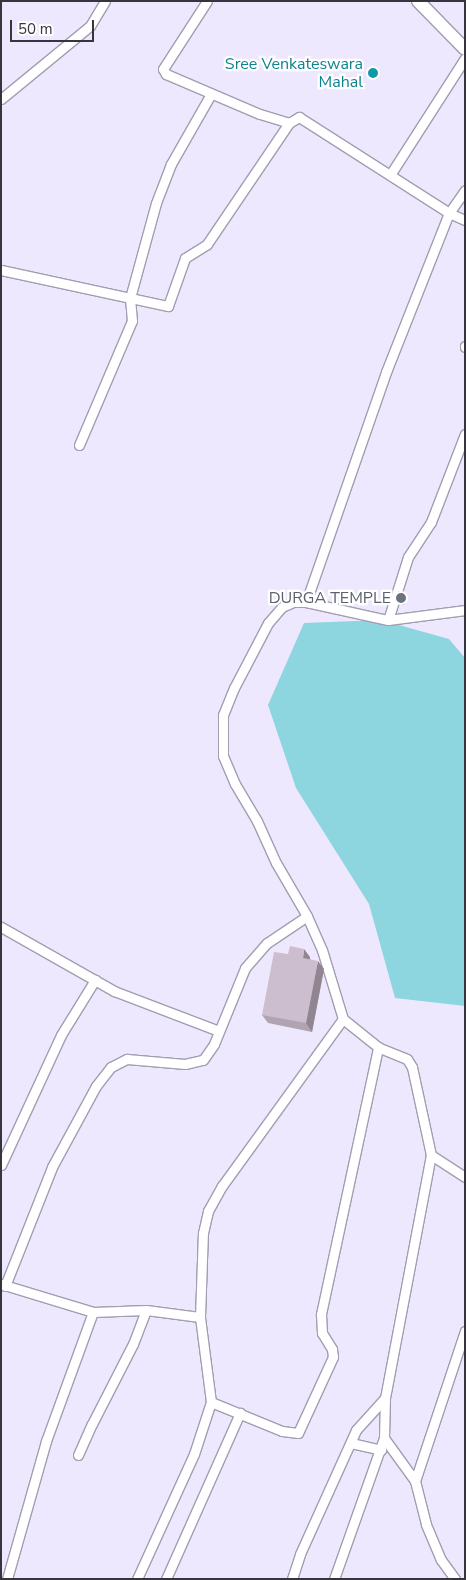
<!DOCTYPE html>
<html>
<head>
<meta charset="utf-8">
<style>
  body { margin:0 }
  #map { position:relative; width:466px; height:1580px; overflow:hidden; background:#eee8fe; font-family:"Nunito Sans",sans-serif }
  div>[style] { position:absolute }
  .water>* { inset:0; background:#8dd6df }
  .roads { filter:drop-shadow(1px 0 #a29db0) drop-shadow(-1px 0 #a29db0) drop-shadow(0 1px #a29db0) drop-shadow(0 -1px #a29db0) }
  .street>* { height:9px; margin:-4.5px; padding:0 4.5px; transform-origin:4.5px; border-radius:4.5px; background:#fff }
  .secondary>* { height:12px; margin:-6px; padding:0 6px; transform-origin:6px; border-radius:6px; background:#fff }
  .wall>* { inset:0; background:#b0a3b2 }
  .shaded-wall>* { inset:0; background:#908591 }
  .building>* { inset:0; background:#cdbecf }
  .dots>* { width:14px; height:14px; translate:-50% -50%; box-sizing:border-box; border:2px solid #fff; border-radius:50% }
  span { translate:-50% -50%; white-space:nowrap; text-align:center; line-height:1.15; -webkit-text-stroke:4.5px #fff; paint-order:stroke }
  .culture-label { font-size:16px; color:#0d838f }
  .right { translate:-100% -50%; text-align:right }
  .worship-label { font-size:16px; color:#5b616d }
  .frame { position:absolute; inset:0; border:2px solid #37343d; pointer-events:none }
  .scale { position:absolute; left:10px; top:20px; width:84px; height:22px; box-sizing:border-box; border:2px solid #37343d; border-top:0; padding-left:6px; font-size:15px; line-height:18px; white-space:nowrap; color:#37343d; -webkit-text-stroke:4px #fff; paint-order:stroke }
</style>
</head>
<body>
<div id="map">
  <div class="water">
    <div style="clip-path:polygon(381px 620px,449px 639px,465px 658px,465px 1006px,395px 998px,369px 904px,296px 788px,268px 705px,304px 623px)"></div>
  </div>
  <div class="roads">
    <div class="street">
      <div style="left:207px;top:1px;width:81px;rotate:122.9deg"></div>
      <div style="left:163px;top:69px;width:6px;rotate:59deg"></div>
      <div style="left:166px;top:74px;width:102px;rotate:23.1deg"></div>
      <div style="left:260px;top:114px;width:30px;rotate:17deg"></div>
      <div style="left:289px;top:123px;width:12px;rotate:-31deg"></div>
      <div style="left:299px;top:117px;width:178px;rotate:32.6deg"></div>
      <div style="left:449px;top:213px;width:17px;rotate:24deg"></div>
      <div style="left:1px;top:99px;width:115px;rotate:-39.4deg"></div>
      <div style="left:90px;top:26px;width:29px;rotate:-59deg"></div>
      <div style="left:390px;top:175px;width:139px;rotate:-57.3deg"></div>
      <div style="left:1px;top:270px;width:171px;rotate:12.2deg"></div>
      <div style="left:168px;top:306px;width:51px;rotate:-70.5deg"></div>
      <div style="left:185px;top:258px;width:26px;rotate:-32deg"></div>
      <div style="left:207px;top:244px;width:146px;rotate:-55.9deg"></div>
      <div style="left:465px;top:346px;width:1px;rotate:90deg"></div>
      <div style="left:79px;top:445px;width:135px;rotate:-66.9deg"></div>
      <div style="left:132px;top:321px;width:23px;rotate:-95deg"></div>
      <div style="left:130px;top:298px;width:98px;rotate:-74.7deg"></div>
      <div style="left:156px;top:203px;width:42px;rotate:-69deg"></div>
      <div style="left:171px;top:164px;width:81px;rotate:-60.3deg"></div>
      <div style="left:306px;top:602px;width:84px;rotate:12.4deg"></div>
      <div style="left:388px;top:620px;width:78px;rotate:-7.4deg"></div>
      <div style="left:388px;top:620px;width:66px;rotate:-72.4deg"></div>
      <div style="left:408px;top:557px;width:42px;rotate:-56.7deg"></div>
      <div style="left:431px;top:522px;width:94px;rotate:-68.9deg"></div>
      <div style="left:1px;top:927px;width:130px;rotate:29.5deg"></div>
      <div style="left:114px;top:991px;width:112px;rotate:20.9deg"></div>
      <div style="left:431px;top:1155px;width:40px;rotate:32.9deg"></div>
      <div style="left:1px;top:1165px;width:143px;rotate:-65.2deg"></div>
      <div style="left:61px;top:1035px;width:65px;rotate:-58.3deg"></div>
      <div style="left:1px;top:1284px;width:96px;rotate:16.9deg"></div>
      <div style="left:93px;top:1312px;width:53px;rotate:-2.2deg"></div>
      <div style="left:146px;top:1310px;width:54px;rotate:7.4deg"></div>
      <div style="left:5px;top:1286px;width:128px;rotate:-68.4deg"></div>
      <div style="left:52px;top:1167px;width:92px;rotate:-61.5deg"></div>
      <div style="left:96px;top:1086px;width:24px;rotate:-52deg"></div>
      <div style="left:111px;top:1067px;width:18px;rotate:-27deg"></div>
      <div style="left:127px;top:1059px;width:58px;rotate:4.9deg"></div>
      <div style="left:185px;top:1064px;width:18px;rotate:-13deg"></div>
      <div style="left:203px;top:1060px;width:19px;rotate:-55deg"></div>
      <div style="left:214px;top:1044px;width:82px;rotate:-67.8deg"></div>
      <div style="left:245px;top:968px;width:33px;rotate:-49deg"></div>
      <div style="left:267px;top:943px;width:48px;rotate:-34deg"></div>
      <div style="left:211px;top:1402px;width:77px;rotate:22.2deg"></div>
      <div style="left:282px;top:1431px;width:16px;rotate:7deg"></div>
      <div style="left:298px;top:1433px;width:84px;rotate:-65.3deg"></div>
      <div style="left:333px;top:1357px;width:8px;rotate:-97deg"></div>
      <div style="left:332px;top:1349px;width:19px;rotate:-122deg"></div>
      <div style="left:322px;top:1333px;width:19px;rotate:-93deg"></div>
      <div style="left:321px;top:1314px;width:273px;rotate:-77.9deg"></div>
      <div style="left:384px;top:1438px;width:53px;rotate:54.2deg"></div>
      <div style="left:351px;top:1443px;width:31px;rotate:13deg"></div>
      <div style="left:78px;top:1455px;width:34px;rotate:-66deg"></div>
      <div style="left:92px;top:1424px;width:90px;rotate:-62.9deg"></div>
      <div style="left:133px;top:1344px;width:36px;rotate:-69deg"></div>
      <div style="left:7px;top:1579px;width:143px;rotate:-74.2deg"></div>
      <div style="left:46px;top:1441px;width:137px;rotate:-70deg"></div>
      <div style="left:137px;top:1579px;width:137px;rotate:-65.5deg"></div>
      <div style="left:194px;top:1454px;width:55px;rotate:-71.9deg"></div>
      <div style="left:211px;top:1402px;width:86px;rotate:-97.4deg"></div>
      <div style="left:200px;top:1317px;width:84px;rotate:-88deg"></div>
      <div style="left:203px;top:1233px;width:23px;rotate:-77deg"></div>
      <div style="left:208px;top:1211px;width:29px;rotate:-61deg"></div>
      <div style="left:222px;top:1186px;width:206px;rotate:-54.1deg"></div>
      <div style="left:166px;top:1579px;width:182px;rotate:-66deg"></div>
      <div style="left:292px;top:1579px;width:26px;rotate:-72deg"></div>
      <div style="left:300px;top:1554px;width:136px;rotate:-65.7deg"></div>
      <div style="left:356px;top:1430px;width:43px;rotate:-47.8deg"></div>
      <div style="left:334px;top:1579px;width:150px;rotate:-70.5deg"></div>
      <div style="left:384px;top:1438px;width:40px;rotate:-88.6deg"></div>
      <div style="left:385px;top:1398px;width:247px;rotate:-79.3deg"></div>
      <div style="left:431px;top:1155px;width:90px;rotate:-102.2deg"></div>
      <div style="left:412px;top:1067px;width:9px;rotate:-122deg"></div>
      <div style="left:407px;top:1059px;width:31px;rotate:-158deg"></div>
      <div style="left:378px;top:1047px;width:45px;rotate:-141.3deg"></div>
      <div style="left:343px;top:1019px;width:72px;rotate:-106.9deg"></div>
      <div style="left:322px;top:950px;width:37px;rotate:-114deg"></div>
      <div style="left:307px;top:916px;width:61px;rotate:-120.3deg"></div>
      <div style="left:276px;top:863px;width:46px;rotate:-114.3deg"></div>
      <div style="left:257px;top:821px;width:43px;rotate:-120.7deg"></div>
      <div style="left:235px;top:784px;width:30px;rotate:-113deg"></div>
      <div style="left:223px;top:756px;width:41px;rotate:-90deg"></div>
      <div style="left:223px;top:715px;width:29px;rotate:-68deg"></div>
      <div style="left:234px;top:688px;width:73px;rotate:-62.4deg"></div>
      <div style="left:268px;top:623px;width:21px;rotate:-49deg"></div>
      <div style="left:282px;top:607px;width:12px;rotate:-24deg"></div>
      <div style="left:293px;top:602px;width:13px"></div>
      <div style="left:306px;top:602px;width:244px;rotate:-70.8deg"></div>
      <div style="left:386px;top:372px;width:171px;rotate:-68.4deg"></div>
      <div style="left:449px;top:213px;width:28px;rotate:-55deg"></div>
      <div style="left:455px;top:1579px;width:24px;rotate:-126deg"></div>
      <div style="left:441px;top:1560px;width:39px;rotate:-113deg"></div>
      <div style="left:426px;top:1524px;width:44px;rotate:-104.3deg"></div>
      <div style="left:415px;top:1481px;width:158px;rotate:-71.6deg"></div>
    </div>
    <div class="secondary">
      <div style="left:418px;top:1px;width:67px;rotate:45.6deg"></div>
    </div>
  </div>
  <div class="wall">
    <div style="clip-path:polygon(405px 593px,407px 595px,404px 605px,397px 603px,396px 601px)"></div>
    <div style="clip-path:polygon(310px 957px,310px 959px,324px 969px,312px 1032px,268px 1023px,262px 1015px)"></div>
  </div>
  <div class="shaded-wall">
    <div style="clip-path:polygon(405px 593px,407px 595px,404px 605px,403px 603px)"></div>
    <div style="clip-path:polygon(304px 949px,310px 957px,309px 966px,303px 958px)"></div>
    <div style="clip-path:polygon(318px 961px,324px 969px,312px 1032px,306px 1023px)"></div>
  </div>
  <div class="building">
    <div style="clip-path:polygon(398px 591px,405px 593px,403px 603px,396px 601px)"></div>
    <div style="clip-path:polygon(290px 946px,304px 949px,303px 958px,318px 961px,306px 1023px,262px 1015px,274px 952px,288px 954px)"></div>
  </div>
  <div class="dots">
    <div style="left:373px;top:73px;background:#0f9aa8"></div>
    <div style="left:401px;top:598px;background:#6b7280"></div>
  </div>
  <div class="culture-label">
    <span class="right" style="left:363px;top:73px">Sree Venkateswara<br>Mahal</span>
  </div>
  <div class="worship-label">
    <span class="right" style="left:391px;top:598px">DURGA TEMPLE</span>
  </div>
  <div class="frame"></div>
  <div class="scale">50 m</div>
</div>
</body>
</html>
